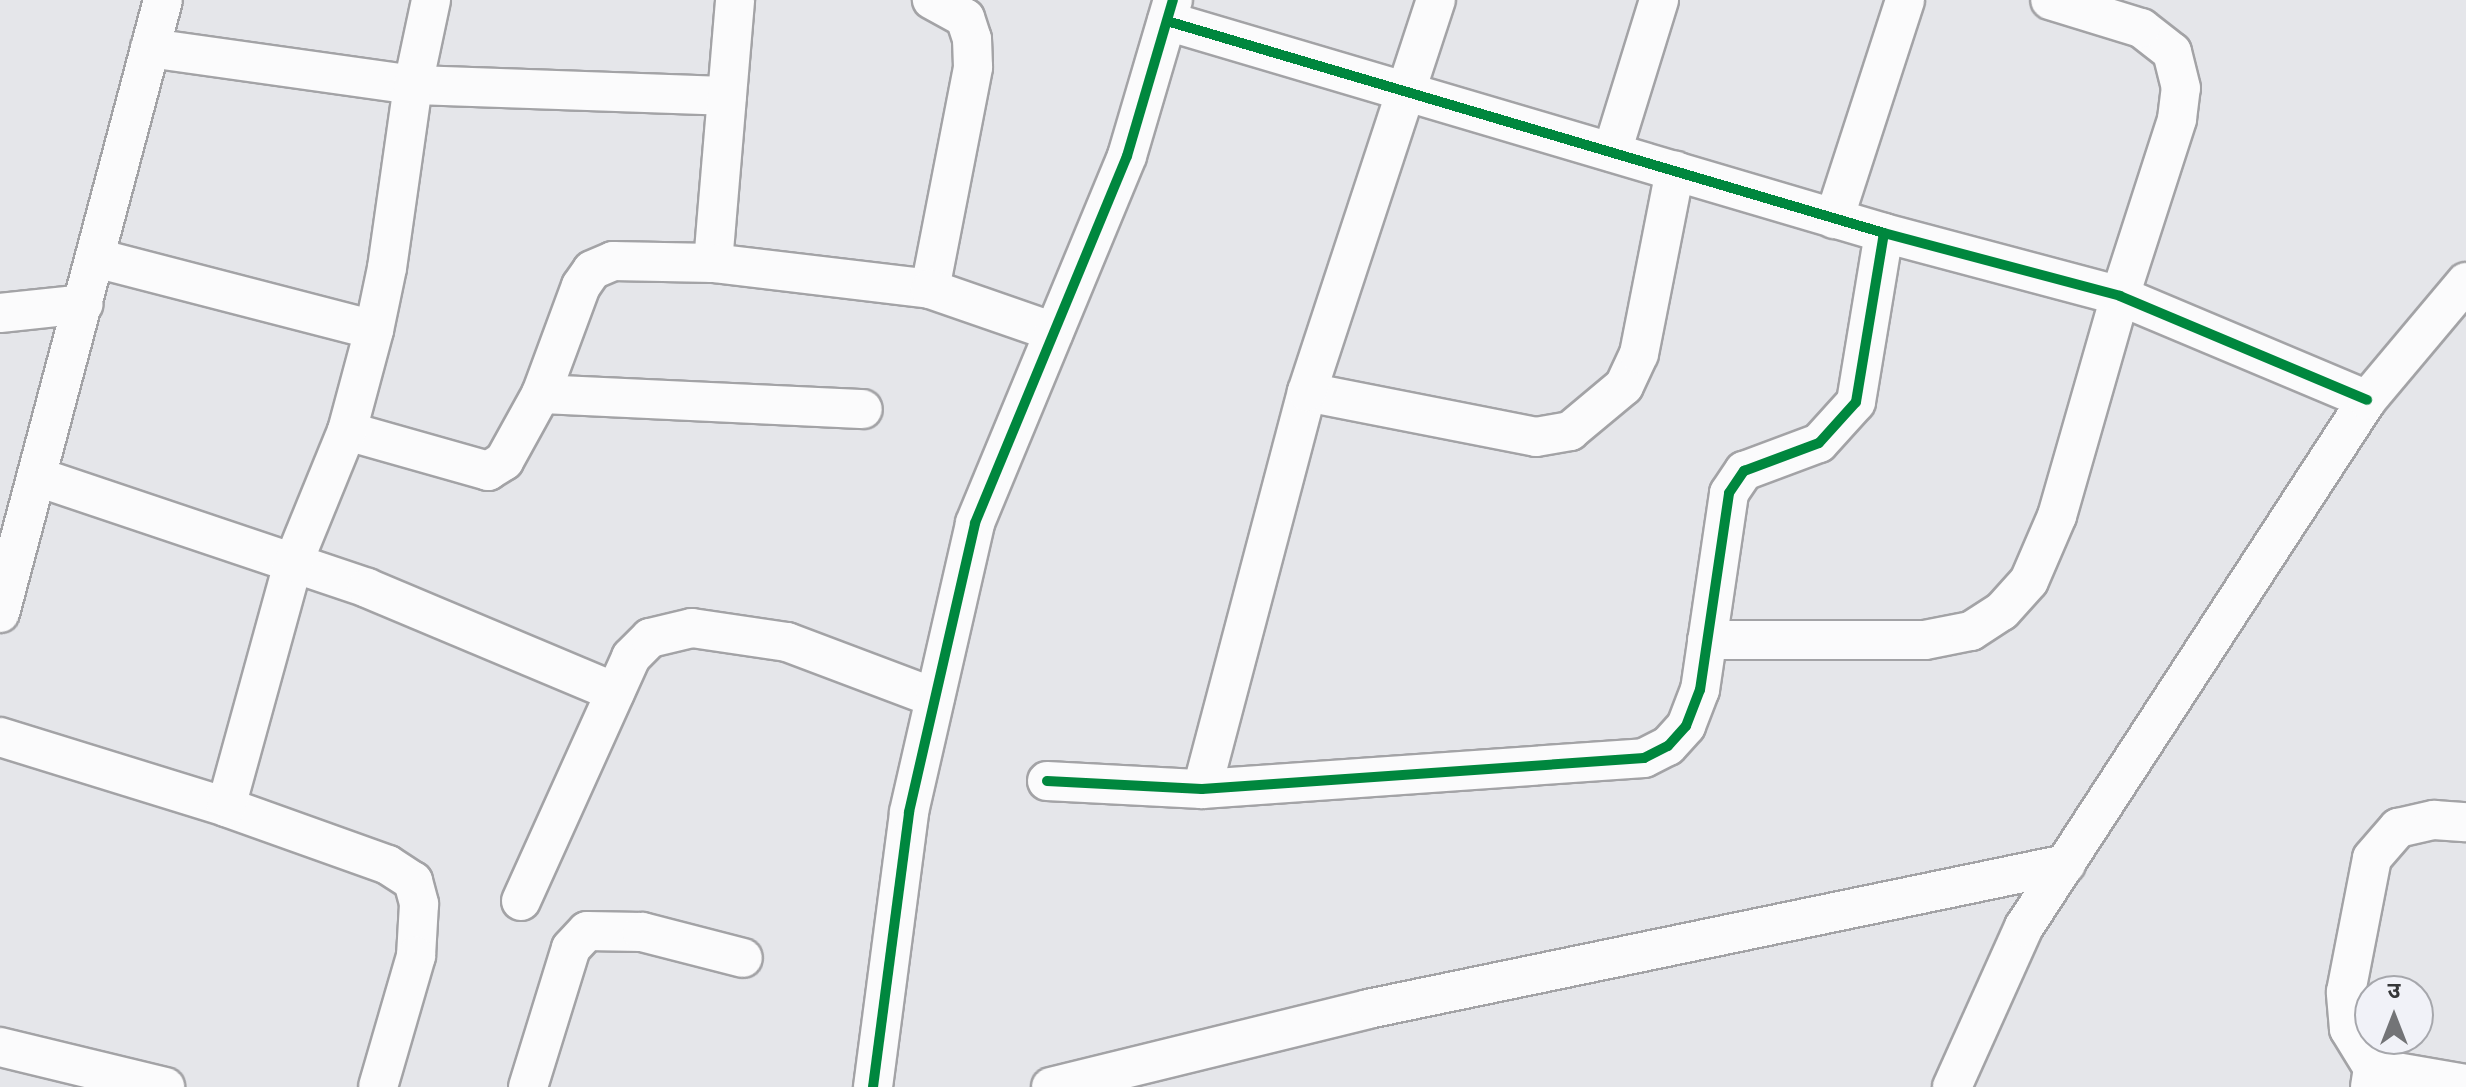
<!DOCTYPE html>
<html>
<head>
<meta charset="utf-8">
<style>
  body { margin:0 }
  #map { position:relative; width:2466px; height:1087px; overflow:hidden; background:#e5e6ea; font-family:Overpass,"Noto Sans Devanagari",sans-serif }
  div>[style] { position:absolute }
  .roads { filter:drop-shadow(2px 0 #a3a3a6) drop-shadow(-2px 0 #a3a3a6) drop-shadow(0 2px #a3a3a6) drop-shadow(0 -2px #a3a3a6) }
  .minor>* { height:38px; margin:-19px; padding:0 19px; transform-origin:19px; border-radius:19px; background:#fbfbfc }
  .cycleway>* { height:10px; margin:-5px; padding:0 5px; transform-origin:5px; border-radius:5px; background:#00873e }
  span { translate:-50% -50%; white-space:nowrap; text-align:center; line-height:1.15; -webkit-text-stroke:8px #f1f2f8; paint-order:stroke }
  .north { position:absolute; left:2354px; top:975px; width:80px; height:80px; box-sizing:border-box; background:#f1f2f8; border:2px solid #a6a7ac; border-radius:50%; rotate:0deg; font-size:22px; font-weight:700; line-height:32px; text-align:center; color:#363739 }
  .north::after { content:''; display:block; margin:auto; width:28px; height:36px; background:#737477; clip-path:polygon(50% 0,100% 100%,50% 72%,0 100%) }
</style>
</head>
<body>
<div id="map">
  <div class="roads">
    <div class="minor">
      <div style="left:1167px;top:21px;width:748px;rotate:16.47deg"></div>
      <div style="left:1884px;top:233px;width:244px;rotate:14.9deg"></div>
      <div style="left:2120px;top:296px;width:268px;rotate:22.8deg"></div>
      <div style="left:150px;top:48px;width:266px;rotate:8deg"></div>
      <div style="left:413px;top:85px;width:314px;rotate:2deg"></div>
      <div style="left:1612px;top:152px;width:159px;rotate:-72.8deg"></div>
      <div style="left:1834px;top:219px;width:230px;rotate:-72deg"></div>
      <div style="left:96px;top:258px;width:287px;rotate:14.5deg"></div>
      <div style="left:713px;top:263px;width:264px;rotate:-85.2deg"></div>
      <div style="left:930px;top:289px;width:226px;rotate:-79deg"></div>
      <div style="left:973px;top:67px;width:28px;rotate:-92deg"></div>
      <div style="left:972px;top:39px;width:22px;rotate:-108deg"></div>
      <div style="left:965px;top:18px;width:38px;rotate:-151deg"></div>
      <div style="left:0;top:313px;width:84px;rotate:-6.1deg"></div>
      <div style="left:1307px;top:392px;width:233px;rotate:11.1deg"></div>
      <div style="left:1536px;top:437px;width:35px;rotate:-10deg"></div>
      <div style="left:1570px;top:431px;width:70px;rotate:-39.8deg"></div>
      <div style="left:1624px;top:386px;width:35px;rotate:-65deg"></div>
      <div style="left:1639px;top:354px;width:187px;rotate:-78.9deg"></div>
      <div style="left:541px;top:394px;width:322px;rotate:2.7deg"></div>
      <div style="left:347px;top:431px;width:147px;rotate:15.8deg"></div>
      <div style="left:488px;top:471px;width:19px;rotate:-32deg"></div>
      <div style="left:504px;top:461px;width:77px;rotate:-61.1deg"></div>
      <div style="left:541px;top:394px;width:115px;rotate:-69.7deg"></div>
      <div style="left:581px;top:286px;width:19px;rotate:-55deg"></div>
      <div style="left:592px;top:270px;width:23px;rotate:-23deg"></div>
      <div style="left:613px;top:261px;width:100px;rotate:1.1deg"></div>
      <div style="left:713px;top:263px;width:219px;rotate:6.8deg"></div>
      <div style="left:930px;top:289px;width:131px;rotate:19.1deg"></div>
      <div style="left:38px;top:477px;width:347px;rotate:18.6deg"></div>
      <div style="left:367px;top:588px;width:269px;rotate:22.8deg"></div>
      <div style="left:0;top:613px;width:634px;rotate:-75.11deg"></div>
      <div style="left:1707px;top:640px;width:218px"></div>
      <div style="left:1925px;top:640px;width:47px;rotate:-11.1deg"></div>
      <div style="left:1971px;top:631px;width:37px;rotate:-33deg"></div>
      <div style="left:2002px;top:611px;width:40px;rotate:-48deg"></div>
      <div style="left:2029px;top:581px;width:71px;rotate:-66.7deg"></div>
      <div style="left:2057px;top:516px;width:229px;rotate:-74deg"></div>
      <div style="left:2120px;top:296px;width:186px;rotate:-72.1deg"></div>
      <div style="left:2177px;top:119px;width:31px;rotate:-83deg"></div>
      <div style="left:2181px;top:88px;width:37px;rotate:-104deg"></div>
      <div style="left:2172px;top:52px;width:39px;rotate:-142deg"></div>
      <div style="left:2141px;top:28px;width:95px;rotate:-162.9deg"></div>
      <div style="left:0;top:737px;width:237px;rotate:17.2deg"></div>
      <div style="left:226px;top:807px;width:172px;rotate:19.7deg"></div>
      <div style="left:388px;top:865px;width:30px;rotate:33deg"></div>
      <div style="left:413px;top:881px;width:24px;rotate:75deg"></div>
      <div style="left:419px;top:904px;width:52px;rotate:93.3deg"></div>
      <div style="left:416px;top:956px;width:136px;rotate:106.2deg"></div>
      <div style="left:1047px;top:781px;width:155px;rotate:3deg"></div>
      <div style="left:1202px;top:789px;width:443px;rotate:-4deg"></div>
      <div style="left:1644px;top:758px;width:27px;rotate:-27deg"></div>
      <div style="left:1668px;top:746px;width:27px;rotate:-48deg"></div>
      <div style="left:1686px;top:726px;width:39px;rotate:-69deg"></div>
      <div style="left:1700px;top:690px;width:199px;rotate:-81.6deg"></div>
      <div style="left:1729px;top:493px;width:27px;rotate:-56deg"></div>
      <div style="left:1744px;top:471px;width:80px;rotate:-20.5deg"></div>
      <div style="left:1819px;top:443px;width:55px;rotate:-47.9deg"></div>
      <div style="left:1856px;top:402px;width:171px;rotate:-80.6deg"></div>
      <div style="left:1202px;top:789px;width:411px;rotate:-75.2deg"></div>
      <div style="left:1307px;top:392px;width:413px;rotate:-71.8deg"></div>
      <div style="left:226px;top:807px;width:253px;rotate:-74.6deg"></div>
      <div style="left:293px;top:563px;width:143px;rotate:-67.8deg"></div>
      <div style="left:347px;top:431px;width:105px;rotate:-75deg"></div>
      <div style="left:374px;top:330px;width:63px;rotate:-78.2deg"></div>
      <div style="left:387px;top:268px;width:185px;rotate:-81.9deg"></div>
      <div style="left:413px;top:85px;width:87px;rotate:-78deg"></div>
      <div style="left:521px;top:901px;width:268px;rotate:-65.7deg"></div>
      <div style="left:631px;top:657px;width:27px;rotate:-45deg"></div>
      <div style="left:650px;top:638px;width:43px;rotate:-13.4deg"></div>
      <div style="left:692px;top:628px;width:96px;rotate:8.4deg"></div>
      <div style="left:787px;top:642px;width:158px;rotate:20.7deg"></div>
      <div style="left:0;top:1047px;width:170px;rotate:13.6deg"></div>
      <div style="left:2373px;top:1068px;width:46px;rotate:-121.6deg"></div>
      <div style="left:2349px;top:1029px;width:37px;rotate:-95deg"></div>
      <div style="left:2346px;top:992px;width:136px;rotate:-79deg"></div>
      <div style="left:2372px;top:858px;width:40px;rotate:-49deg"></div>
      <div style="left:2398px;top:828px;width:37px;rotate:-13deg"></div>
      <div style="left:2434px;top:820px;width:32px;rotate:4deg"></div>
      <div style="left:528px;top:1087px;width:145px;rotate:-72.8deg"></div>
      <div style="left:571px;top:948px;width:23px;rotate:-47deg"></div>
      <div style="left:587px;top:931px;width:55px;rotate:1deg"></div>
      <div style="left:642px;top:932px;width:104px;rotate:14.4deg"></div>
      <div style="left:873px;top:1087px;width:277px;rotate:-82.5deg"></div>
      <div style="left:909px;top:812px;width:296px;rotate:-77.1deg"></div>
      <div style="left:975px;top:523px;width:397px;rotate:-67.5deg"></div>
      <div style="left:1127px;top:156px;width:163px;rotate:-73.6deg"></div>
      <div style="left:1051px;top:1087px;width:326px;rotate:-13.8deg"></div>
      <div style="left:1368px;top:1009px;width:713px;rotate:-11.74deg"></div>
      <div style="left:1952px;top:1087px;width:175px;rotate:-65.8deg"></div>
      <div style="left:2024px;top:927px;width:629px;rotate:-56.94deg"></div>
      <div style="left:2367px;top:400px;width:154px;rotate:-50deg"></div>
      <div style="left:2370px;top:1087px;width:19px;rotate:-81deg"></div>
      <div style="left:2373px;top:1068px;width:94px;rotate:9.8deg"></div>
    </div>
  </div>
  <div class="cycleway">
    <div style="left:1167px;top:21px;width:748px;rotate:16.47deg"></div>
    <div style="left:1884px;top:233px;width:244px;rotate:14.9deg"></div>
    <div style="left:2120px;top:296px;width:268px;rotate:22.8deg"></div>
    <div style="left:1047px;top:781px;width:155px;rotate:3deg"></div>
    <div style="left:1202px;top:789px;width:443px;rotate:-4deg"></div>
    <div style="left:1644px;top:758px;width:27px;rotate:-27deg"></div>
    <div style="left:1668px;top:746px;width:27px;rotate:-48deg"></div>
    <div style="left:1686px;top:726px;width:39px;rotate:-69deg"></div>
    <div style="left:1700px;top:690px;width:199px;rotate:-81.6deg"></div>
    <div style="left:1729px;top:493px;width:27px;rotate:-56deg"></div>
    <div style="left:1744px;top:471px;width:80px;rotate:-20.5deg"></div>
    <div style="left:1819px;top:443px;width:55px;rotate:-47.9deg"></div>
    <div style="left:1856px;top:402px;width:171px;rotate:-80.6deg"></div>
    <div style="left:873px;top:1087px;width:277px;rotate:-82.5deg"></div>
    <div style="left:909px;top:812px;width:296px;rotate:-77.1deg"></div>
    <div style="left:975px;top:523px;width:397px;rotate:-67.5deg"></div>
    <div style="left:1127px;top:156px;width:163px;rotate:-73.6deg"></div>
  </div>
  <div class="north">उ</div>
</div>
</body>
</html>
